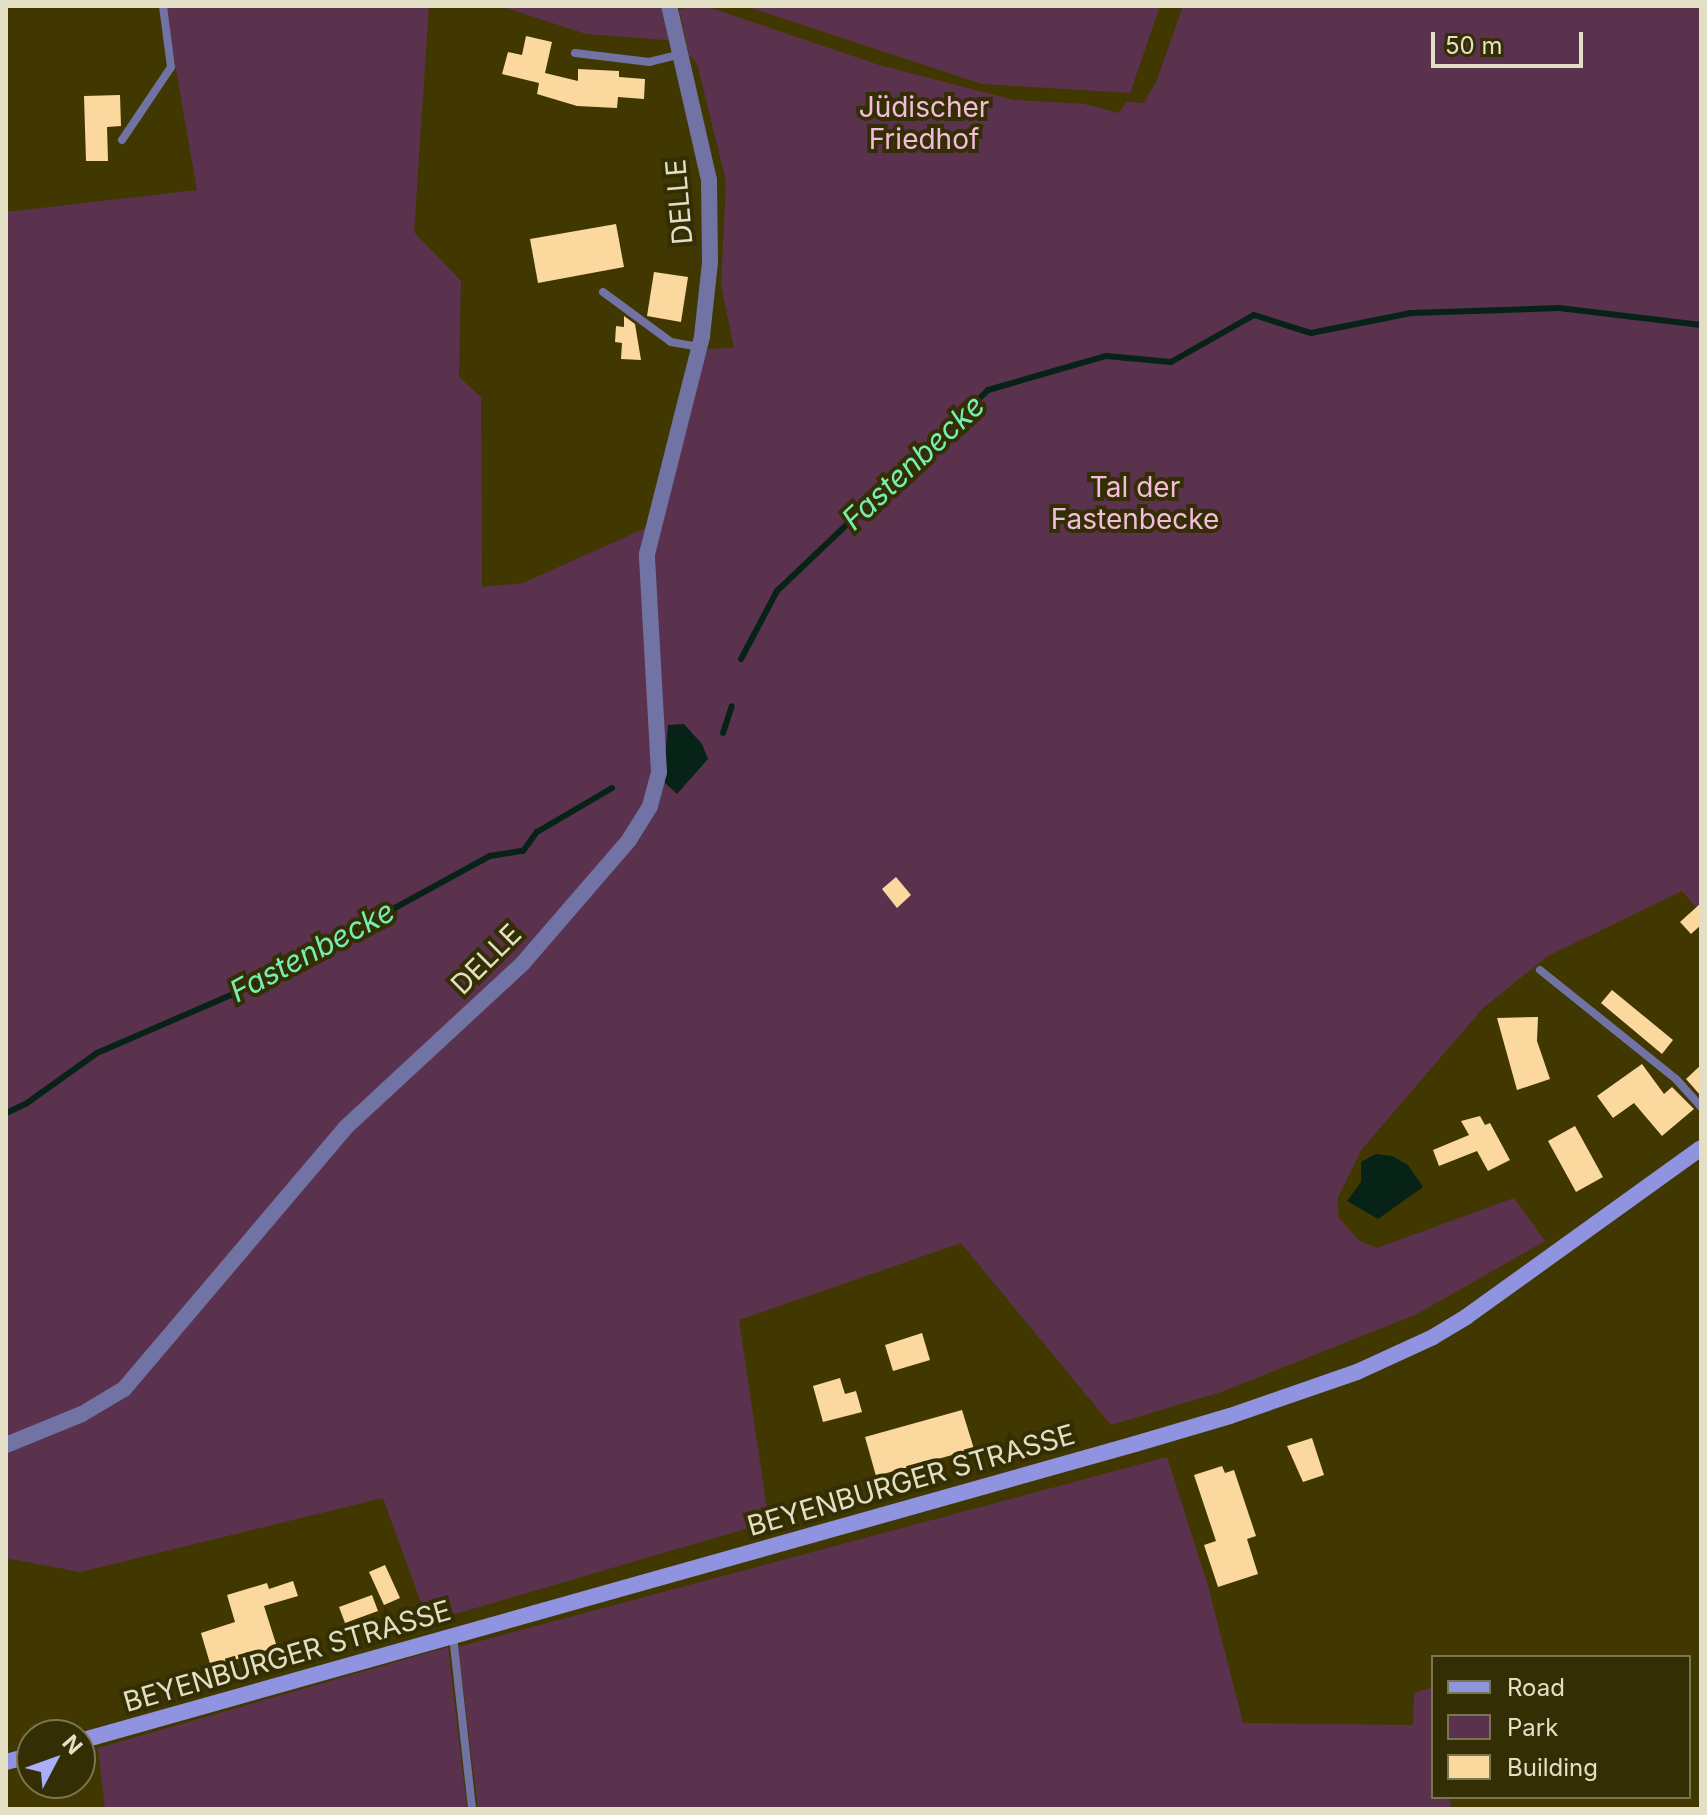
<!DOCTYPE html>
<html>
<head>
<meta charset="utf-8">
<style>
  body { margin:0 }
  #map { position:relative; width:1707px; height:1815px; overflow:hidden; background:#403800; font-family:Inter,sans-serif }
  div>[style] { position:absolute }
  .green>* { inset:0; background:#5b324d }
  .water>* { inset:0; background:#072317 }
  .stream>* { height:6px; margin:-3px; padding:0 3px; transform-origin:3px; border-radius:3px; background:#072317 }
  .building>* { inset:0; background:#fbd99e }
  .lane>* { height:8px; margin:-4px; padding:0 4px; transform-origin:4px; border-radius:4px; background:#7073a3 }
  .street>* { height:16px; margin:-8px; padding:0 8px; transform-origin:8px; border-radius:8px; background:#7073a3 }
  .secondary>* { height:16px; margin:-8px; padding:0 8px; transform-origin:8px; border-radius:8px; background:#9093e0 }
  span { translate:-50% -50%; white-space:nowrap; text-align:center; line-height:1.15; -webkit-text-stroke:8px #342e04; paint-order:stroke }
  .park-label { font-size:28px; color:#f5bbdf }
  .street-label { font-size:28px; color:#e3dfc4 }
  .water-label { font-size:30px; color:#75edb5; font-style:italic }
  .frame { position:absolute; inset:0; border:8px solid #e3dfc4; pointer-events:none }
  .legend { position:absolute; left:1431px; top:1655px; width:260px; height:144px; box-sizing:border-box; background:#342e04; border:2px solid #7a7551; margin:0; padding:10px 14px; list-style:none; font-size:24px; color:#e3dfc4 }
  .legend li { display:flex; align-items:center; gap:16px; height:40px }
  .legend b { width:40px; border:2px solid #7a7551 }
  .north { position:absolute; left:16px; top:1719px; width:80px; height:80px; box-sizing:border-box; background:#342e04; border:2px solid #7a7551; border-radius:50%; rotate:49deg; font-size:22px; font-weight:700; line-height:32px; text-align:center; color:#e3dfc4 }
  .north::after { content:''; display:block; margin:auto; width:28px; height:36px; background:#abaffb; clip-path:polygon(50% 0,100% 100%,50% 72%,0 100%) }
  .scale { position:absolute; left:1431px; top:32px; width:152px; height:36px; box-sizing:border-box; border:4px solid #e3dfc4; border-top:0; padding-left:10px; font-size:24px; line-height:28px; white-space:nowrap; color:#e3dfc4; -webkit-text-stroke:6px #342e04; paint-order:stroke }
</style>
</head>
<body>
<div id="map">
  <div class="green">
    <div style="clip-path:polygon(165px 6px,429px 6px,414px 232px,461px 281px,459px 377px,481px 397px,482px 587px,523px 583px,659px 522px,704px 349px,734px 348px,721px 285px,726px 181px,697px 63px,689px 55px,679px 9px,705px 6px,879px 65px,1014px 100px,1084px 104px,1119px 113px,1126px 102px,1144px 103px,1157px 80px,1183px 6px,1701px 6px,1701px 913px,1682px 891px,1548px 956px,1483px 1008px,1362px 1149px,1337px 1199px,1339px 1218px,1358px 1240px,1377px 1248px,1514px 1198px,1545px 1241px,1417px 1314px,1221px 1392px,1111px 1425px,961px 1243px,739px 1320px,769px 1522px,428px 1622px,383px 1498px,80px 1572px,6px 1558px,6px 212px,197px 190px)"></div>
    <div style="clip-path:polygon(500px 6px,672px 6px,678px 41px,586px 34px)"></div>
    <div style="clip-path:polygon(745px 6px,1160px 6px,1130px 93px,982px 84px)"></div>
    <div style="clip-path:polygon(1167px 1457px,1209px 1589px,1243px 1723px,1413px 1725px,1414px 1693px,1433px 1687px,1433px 1797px,1450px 1797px,1451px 1809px,478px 1809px,458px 1647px)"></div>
    <div style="clip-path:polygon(448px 1647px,467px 1809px,105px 1809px,98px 1748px)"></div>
  </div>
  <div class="water">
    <div style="clip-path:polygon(684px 724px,702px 744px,708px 759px,677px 794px,663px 781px,668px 725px)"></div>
    <div style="clip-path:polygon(1376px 1154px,1392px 1156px,1408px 1165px,1423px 1187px,1378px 1219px,1347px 1201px,1361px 1182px,1361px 1162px)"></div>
  </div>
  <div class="stream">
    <div style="left:741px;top:659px;width:77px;rotate:-62.1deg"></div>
    <div style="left:777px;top:591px;width:291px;rotate:-43.6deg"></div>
    <div style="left:988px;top:390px;width:123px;rotate:-16.1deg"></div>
    <div style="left:1106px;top:356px;width:65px;rotate:5.3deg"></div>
    <div style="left:1171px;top:362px;width:95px;rotate:-29.5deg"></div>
    <div style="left:1254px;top:315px;width:60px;rotate:17.5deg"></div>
    <div style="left:1311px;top:333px;width:102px;rotate:-11.3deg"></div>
    <div style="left:1411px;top:313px;width:148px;rotate:-1.9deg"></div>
    <div style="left:1559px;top:308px;width:143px;rotate:6.8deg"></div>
    <div style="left:723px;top:733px;width:28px;rotate:-72deg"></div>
    <div style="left:6px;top:1113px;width:23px;rotate:-25deg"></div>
    <div style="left:27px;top:1103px;width:86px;rotate:-35.5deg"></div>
    <div style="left:97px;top:1053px;width:171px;rotate:-23.4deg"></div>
    <div style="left:254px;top:985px;width:269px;rotate:-28.7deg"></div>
    <div style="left:490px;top:856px;width:33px;rotate:-9deg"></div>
    <div style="left:523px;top:851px;width:24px;rotate:-54deg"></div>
    <div style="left:537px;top:832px;width:87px;rotate:-30.4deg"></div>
  </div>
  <div class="building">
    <div style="clip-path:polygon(526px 36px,552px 42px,545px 73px,578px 81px,578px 69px,619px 71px,619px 77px,645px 79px,644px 99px,618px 97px,617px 108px,577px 106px,537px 94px,539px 83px,502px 74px,508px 52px,522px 55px)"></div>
    <div style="clip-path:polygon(120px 95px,121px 126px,107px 127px,108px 161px,86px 161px,84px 96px)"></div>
    <div style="clip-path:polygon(616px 224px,624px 267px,538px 283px,530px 239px)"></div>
    <div style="clip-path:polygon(654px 272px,688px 277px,681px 322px,647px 316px)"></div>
    <div style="clip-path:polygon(624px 316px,635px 324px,641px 360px,621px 359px,622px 343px,615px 342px,616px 326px,624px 327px)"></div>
    <div style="clip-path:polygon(896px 877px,911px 895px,897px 908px,882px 889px)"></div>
    <div style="clip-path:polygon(1701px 903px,1701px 925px,1691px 934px,1680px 922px)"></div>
    <div style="clip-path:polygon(1612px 990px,1673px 1040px,1662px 1054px,1601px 1003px)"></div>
    <div style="clip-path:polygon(1538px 1017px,1537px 1041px,1550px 1079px,1517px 1090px,1497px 1018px)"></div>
    <div style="clip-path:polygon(1642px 1064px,1664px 1094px,1672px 1087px,1694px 1109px,1662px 1136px,1634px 1103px,1613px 1118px,1597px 1096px)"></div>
    <div style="clip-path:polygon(1701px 1065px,1701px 1096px,1686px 1079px)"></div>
    <div style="clip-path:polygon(1480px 1116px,1485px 1125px,1490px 1123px,1510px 1160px,1488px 1171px,1477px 1151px,1439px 1166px,1433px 1150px,1469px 1135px,1461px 1121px)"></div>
    <div style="clip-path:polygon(1575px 1126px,1603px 1177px,1576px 1192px,1548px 1141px)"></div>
    <div style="clip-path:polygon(922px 1333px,930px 1360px,893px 1371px,885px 1345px)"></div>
    <div style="clip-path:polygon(840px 1378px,845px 1394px,856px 1391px,862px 1412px,823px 1422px,813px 1386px)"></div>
    <div style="clip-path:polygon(962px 1410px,974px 1449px,876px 1476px,865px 1437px)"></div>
    <div style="clip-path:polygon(1312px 1438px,1324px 1475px,1303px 1482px,1287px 1446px)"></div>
    <div style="clip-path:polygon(1222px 1466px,1225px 1473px,1234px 1470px,1256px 1536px,1247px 1539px,1258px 1574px,1218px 1587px,1204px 1545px,1216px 1541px,1194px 1475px)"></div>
    <div style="clip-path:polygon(385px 1565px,400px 1598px,384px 1605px,369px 1572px)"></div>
    <div style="clip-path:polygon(293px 1581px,298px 1596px,264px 1606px,277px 1647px,211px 1667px,201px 1633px,235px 1622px,227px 1595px,267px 1583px,269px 1589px)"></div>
    <div style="clip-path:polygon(372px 1595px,378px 1611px,345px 1623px,339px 1607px)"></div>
  </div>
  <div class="lane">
    <div style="left:575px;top:53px;width:75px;rotate:6.9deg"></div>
    <div style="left:649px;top:62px;width:32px;rotate:-14deg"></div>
    <div style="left:122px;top:140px;width:88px;rotate:-56.1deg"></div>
    <div style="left:171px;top:67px;width:62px;rotate:-97.5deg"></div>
    <div style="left:603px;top:292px;width:84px;rotate:36.3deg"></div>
    <div style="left:671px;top:342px;width:28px;rotate:10deg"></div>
    <div style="left:1540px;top:970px;width:174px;rotate:38.7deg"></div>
    <div style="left:1676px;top:1079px;width:38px;rotate:48deg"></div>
    <div style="left:453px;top:1636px;width:174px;rotate:83.7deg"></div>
  </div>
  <div class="street">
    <div style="left:6px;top:1445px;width:82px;rotate:-22.2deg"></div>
    <div style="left:82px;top:1414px;width:49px;rotate:-30.8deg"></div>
    <div style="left:124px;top:1389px;width:342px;rotate:-49.7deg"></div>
    <div style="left:345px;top:1128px;width:243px;rotate:-42.8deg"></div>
    <div style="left:523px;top:963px;width:162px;rotate:-49.2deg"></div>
    <div style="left:629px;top:840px;width:40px;rotate:-58deg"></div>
    <div style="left:650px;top:806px;width:35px;rotate:-75deg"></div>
    <div style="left:659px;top:772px;width:218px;rotate:-93.2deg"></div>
    <div style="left:647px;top:554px;width:225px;rotate:-75.8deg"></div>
    <div style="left:702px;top:336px;width:74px;rotate:-83.8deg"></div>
    <div style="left:710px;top:262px;width:82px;rotate:-90.7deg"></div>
    <div style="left:709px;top:180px;width:179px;rotate:-102.9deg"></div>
  </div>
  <div class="secondary">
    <div style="left:80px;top:1741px;width:1096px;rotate:-15.72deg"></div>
    <div style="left:1135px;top:1444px;width:99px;rotate:-16.4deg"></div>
    <div style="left:1230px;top:1416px;width:134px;rotate:-19.1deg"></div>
    <div style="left:1357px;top:1372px;width:84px;rotate:-24.7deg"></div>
    <div style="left:1433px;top:1337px;width:39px;rotate:-31deg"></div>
    <div style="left:1466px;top:1317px;width:289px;rotate:-35.7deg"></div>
    <div style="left:6px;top:1762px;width:27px;rotate:-15deg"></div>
  </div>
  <div class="park-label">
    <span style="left:924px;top:123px">Jüdischer<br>Friedhof</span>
    <span style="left:1135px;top:503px">Tal der<br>Fastenbecke</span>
  </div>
  <div class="street-label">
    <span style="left:679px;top:202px;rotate:-95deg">DELLE</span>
    <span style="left:486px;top:959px;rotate:-45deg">DELLE</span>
    <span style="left:911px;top:1480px;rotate:-16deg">BEYENBURGER STRASSE</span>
    <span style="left:287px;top:1656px;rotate:-16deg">BEYENBURGER STRASSE</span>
  </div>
  <div class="water-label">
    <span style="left:913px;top:462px;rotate:-43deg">Fastenbecke</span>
    <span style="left:312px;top:951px;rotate:-28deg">Fastenbecke</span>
  </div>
  <div class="frame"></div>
  <ul class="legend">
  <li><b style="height:10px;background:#9093e0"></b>Road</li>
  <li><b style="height:22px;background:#5b324d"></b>Park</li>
  <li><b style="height:22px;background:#fbd99e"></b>Building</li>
  </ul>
  <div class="north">N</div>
  <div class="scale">50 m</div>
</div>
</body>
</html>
